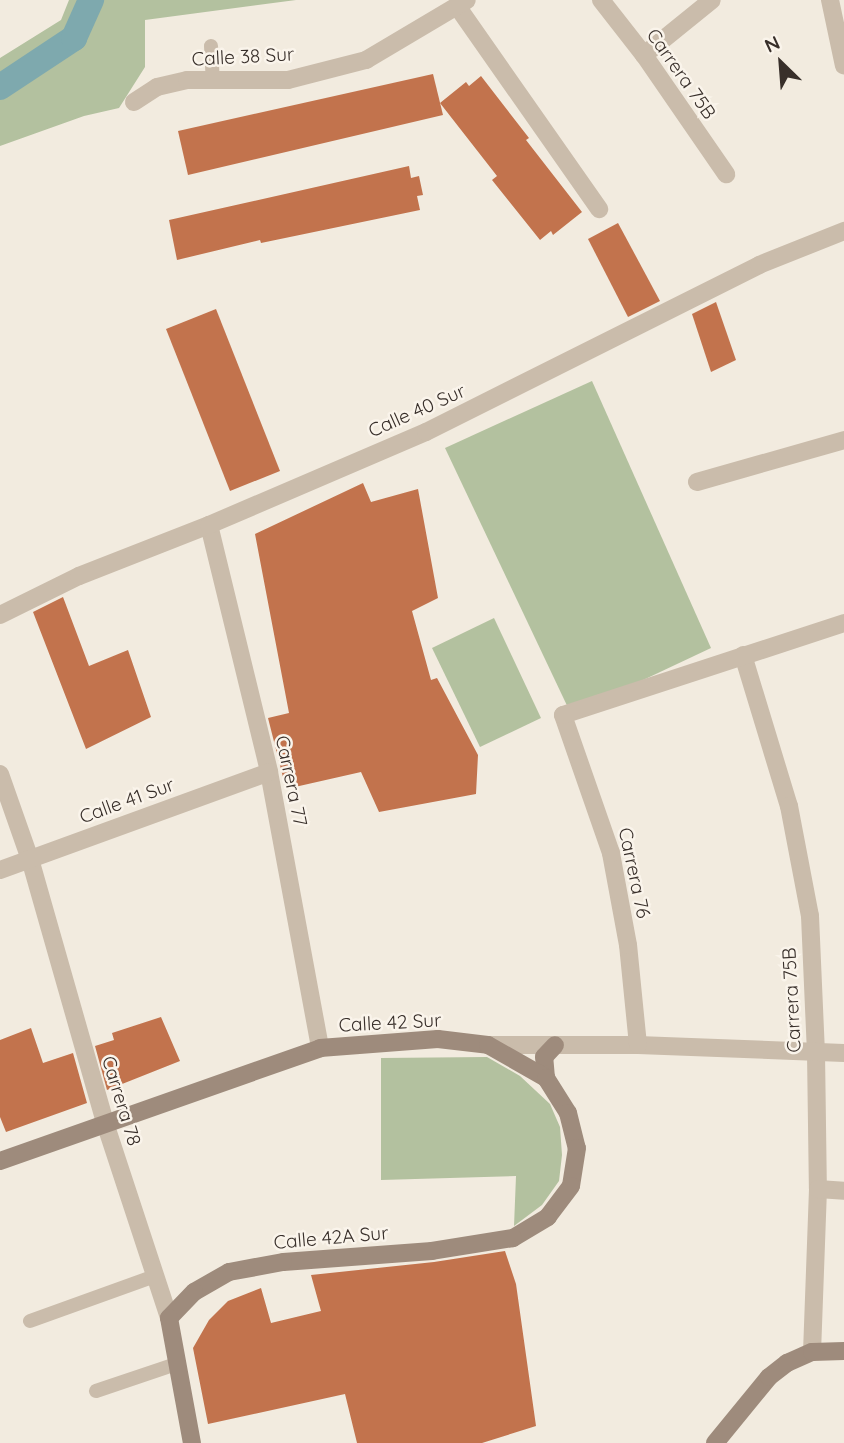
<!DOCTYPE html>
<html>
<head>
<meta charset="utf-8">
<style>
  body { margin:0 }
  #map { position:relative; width:844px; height:1443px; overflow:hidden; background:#f2ebdf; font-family:Quicksand,sans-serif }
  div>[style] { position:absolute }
  .green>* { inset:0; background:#b3c19f }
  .canal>* { height:26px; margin:-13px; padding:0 13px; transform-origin:13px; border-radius:13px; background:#7ea9ae }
  .building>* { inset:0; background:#c2734d }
  .service>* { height:14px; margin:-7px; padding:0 7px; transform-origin:7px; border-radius:7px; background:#cabcab }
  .minor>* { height:18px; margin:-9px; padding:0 9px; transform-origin:9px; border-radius:9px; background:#cabcab }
  .secondary>* { height:18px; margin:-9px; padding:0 9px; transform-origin:9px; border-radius:9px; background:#9e8b7c }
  span { translate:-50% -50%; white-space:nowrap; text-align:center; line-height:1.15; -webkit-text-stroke:5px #faf4eb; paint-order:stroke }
  .street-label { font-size:19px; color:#382f2a }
  .north { position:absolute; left:746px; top:28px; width:70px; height:70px; -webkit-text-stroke:5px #faf4eb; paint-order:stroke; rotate:335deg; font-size:19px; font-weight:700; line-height:28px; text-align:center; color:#382f2a }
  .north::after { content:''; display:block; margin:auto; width:24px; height:32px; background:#382f2a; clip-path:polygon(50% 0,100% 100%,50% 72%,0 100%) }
</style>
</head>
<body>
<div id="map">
  <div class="green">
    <div style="clip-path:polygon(69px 0,296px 0,145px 20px,145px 67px,119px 108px,84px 116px,0 146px,0 58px,61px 20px)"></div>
    <div style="clip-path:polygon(592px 381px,711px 648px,571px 714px,445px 448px)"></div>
    <div style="clip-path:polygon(494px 618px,541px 718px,480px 747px,432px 648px)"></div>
    <div style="clip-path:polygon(487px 1057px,520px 1076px,550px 1104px,560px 1127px,562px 1155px,559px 1181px,542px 1205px,514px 1226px,516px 1176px,381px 1180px,381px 1058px)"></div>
  </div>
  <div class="canal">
    <div style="left:0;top:87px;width:89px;rotate:-33.5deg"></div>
    <div style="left:74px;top:38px;width:42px;rotate:-65.9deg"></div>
  </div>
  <div class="building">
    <div style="clip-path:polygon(433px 74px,443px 115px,188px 175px,178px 131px)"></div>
    <div style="clip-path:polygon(481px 76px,529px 138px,526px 140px,582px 212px,553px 235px,551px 231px,540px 240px,492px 180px,497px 176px,440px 103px,466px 82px,469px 86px)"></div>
    <div style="clip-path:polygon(409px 166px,411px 178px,419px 176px,423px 195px,417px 196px,420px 210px,261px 243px,260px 240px,177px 260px,169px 220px)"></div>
    <div style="clip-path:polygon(618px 223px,660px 301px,628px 317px,588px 239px)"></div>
    <div style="clip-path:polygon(716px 302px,736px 360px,711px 372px,692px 314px)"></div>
    <div style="clip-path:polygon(216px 309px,280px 471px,230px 491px,166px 329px)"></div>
    <div style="clip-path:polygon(363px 483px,371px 502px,418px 489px,438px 598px,412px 611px,431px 680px,437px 678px,478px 755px,476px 794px,379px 812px,361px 772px,286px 789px,268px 718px,289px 713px,255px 534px)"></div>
    <div style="clip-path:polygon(63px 597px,89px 666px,128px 650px,151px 717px,86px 749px,33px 612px)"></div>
    <div style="clip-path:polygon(161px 1017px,180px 1061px,107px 1090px,95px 1046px,114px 1040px,112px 1033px)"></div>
    <div style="clip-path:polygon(31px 1028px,43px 1063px,73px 1053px,87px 1103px,6px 1132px,0 1117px,0 1040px)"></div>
    <div style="clip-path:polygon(505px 1251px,516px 1284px,536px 1426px,482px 1443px,357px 1443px,345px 1394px,208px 1424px,193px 1348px,209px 1320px,228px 1301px,261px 1288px,271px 1323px,321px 1311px,311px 1275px,434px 1262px)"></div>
  </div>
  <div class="service">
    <div style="left:211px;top:46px;width:34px;rotate:87deg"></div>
    <div style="left:30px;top:1321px;width:133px;rotate:-19.8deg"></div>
    <div style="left:96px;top:1391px;width:84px;rotate:-18.6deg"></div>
  </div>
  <div class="minor">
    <div style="left:601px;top:0;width:70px;rotate:52deg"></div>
    <div style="left:644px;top:55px;width:145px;rotate:55.4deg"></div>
    <div style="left:830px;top:0;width:67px;rotate:78deg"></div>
    <div style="left:457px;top:6px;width:248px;rotate:55deg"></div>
    <div style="left:644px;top:55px;width:87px;rotate:-39deg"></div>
    <div style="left:134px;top:102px;width:27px;rotate:-33deg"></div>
    <div style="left:157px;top:87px;width:31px;rotate:-13deg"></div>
    <div style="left:187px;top:80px;width:101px"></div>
    <div style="left:288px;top:80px;width:81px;rotate:-14.4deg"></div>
    <div style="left:366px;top:60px;width:117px;rotate:-30.7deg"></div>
    <div style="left:697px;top:482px;width:153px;rotate:-15.9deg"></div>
    <div style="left:209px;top:525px;width:254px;rotate:76.3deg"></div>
    <div style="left:269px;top:772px;width:281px;rotate:79.5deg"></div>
    <div style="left:0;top:615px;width:88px;rotate:-26.3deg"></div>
    <div style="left:79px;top:576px;width:140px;rotate:-21.4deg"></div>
    <div style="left:209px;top:525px;width:236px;rotate:-23.2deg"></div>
    <div style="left:426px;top:432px;width:373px;rotate:-26.6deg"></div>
    <div style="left:759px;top:265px;width:92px;rotate:-21.8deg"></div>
    <div style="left:743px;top:655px;width:158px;rotate:73.1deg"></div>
    <div style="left:789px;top:806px;width:112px;rotate:79.2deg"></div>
    <div style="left:810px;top:916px;width:137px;rotate:87.5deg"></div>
    <div style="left:816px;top:1053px;width:136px;rotate:89.2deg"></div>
    <div style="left:818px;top:1189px;width:163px;rotate:92.1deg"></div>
    <div style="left:0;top:774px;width:90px;rotate:70.6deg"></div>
    <div style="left:30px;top:859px;width:274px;rotate:74.1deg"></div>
    <div style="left:105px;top:1123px;width:205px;rotate:71.8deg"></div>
    <div style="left:0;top:870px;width:286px;rotate:-20deg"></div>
    <div style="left:488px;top:1045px;width:150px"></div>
    <div style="left:638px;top:1045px;width:206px;rotate:2.2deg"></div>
    <div style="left:638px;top:1045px;width:100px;rotate:-95.7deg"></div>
    <div style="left:628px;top:945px;width:94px;rotate:-100.5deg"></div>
    <div style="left:611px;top:853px;width:146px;rotate:-109.2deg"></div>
    <div style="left:563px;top:715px;width:296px;rotate:-18.1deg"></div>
    <div style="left:818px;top:1189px;width:26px;rotate:4deg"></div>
  </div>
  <div class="secondary">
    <div style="left:546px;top:1078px;width:21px;rotate:-95deg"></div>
    <div style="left:544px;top:1057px;width:16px;rotate:-47deg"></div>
    <div style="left:0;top:1161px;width:339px;rotate:-19.4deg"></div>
    <div style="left:320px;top:1048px;width:118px;rotate:-4.4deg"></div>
    <div style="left:438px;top:1039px;width:50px;rotate:6.8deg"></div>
    <div style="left:488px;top:1045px;width:67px;rotate:29.6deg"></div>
    <div style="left:546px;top:1078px;width:41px;rotate:57.8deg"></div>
    <div style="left:568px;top:1113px;width:36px;rotate:76deg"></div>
    <div style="left:577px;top:1148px;width:38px;rotate:99deg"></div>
    <div style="left:571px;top:1186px;width:39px;rotate:127deg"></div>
    <div style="left:548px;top:1217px;width:41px;rotate:149deg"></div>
    <div style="left:513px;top:1238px;width:82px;rotate:170.9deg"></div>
    <div style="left:432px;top:1251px;width:149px;rotate:175.8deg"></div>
    <div style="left:283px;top:1262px;width:55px;rotate:169.5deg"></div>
    <div style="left:229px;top:1272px;width:40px;rotate:150.3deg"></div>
    <div style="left:194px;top:1292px;width:36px;rotate:134deg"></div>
    <div style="left:169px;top:1318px;width:127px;rotate:79.6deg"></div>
    <div style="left:715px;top:1443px;width:85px;rotate:-50.7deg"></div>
    <div style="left:769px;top:1377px;width:23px;rotate:-38deg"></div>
    <div style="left:787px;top:1363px;width:27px;rotate:-24deg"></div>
    <div style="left:812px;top:1352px;width:32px;rotate:-2deg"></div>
  </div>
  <div class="street-label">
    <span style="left:243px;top:57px;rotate:-3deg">Calle 38 Sur</span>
    <span style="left:681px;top:74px;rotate:55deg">Carrera 75B</span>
    <span style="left:417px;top:411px;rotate:-24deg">Calle 40 Sur</span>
    <span style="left:291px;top:781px;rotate:78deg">Carrera 77</span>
    <span style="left:127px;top:801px;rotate:-20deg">Calle 41 Sur</span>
    <span style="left:634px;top:873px;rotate:78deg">Carrera 76</span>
    <span style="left:792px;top:1000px;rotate:-93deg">Carrera 75B</span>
    <span style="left:390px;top:1023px;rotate:-3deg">Calle 42 Sur</span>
    <span style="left:121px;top:1101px;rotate:73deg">Carrera 78</span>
    <span style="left:331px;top:1238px;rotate:-5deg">Calle 42A Sur</span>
  </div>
  <div class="north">N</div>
</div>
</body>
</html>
